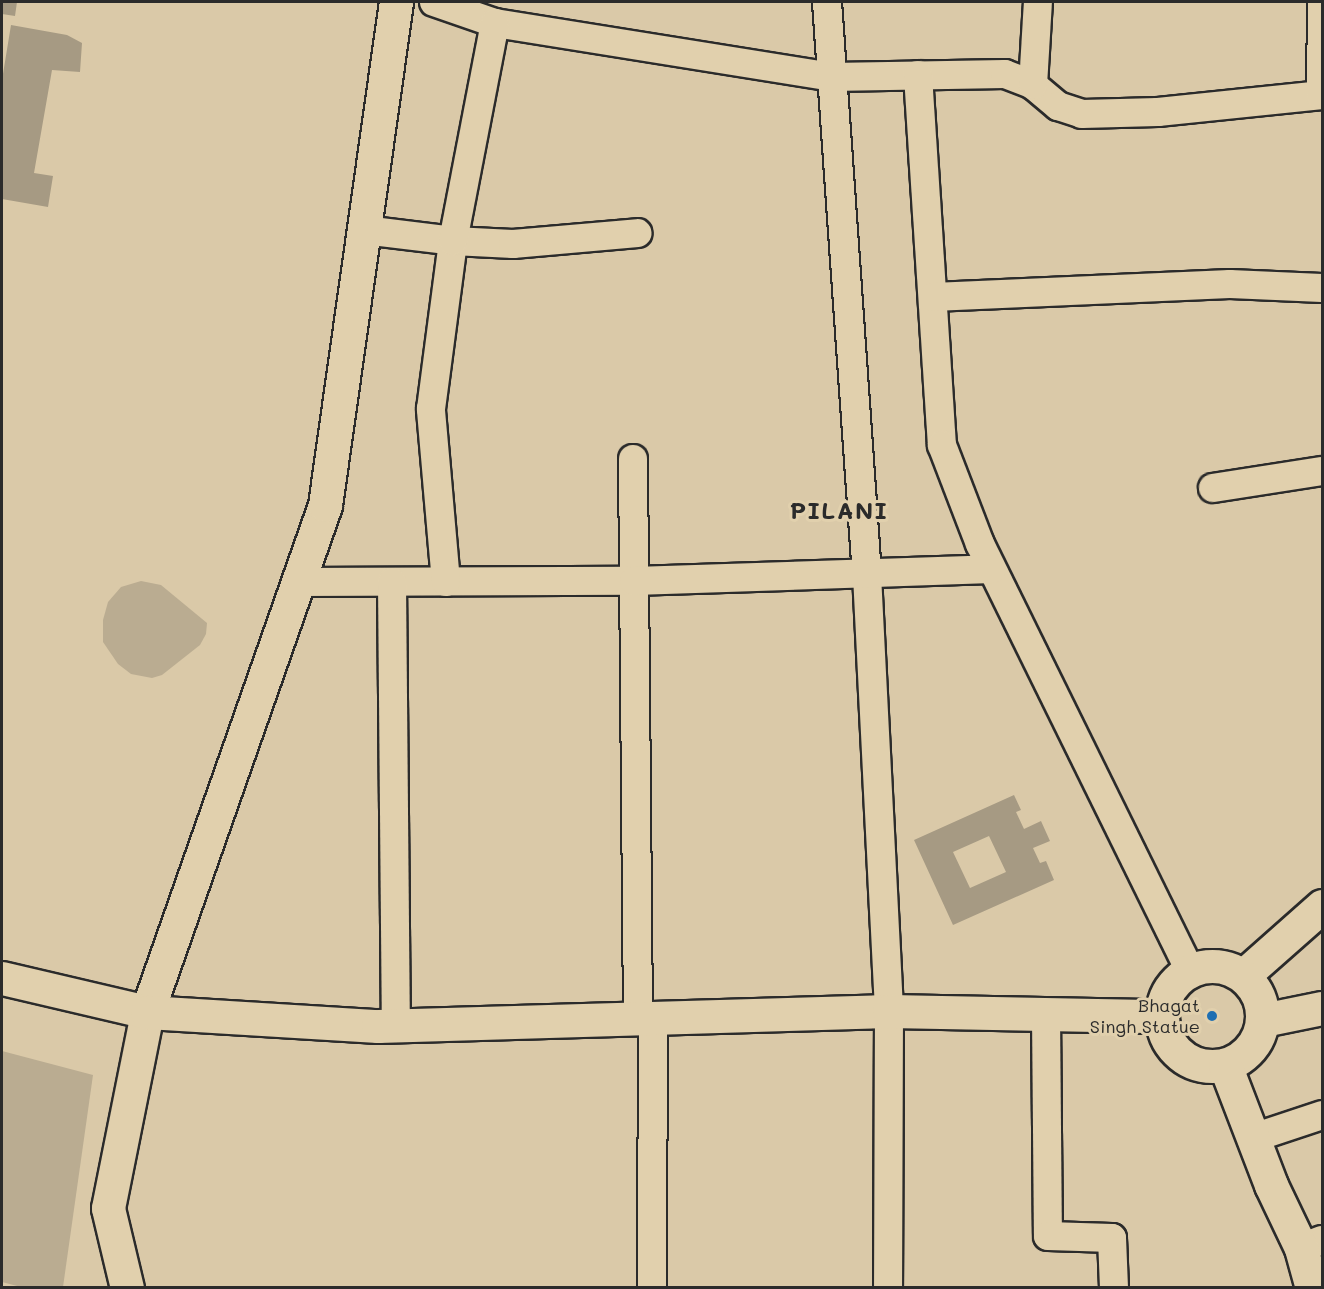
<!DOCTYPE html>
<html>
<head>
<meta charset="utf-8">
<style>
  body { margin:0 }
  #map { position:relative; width:1324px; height:1289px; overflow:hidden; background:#dac9a8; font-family:Mali,sans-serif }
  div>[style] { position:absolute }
  .green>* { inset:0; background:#baac91 }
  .building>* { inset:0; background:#a69a83 }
  .roads { filter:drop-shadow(2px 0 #2b2b2b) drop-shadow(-2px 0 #2b2b2b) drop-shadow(0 2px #2b2b2b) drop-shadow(0 -2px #2b2b2b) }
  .minor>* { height:28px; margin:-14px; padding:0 14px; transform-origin:14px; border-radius:14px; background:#e1d0ad }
  .tertiary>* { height:33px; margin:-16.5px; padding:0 16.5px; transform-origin:16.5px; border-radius:16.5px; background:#e1d0ad }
  .secondary>* { height:33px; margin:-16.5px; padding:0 16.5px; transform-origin:16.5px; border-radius:16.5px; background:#e1d0ad }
  .primary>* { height:33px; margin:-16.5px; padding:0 16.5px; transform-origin:16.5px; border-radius:16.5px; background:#e1d0ad }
  .primary>.ring { margin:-16.5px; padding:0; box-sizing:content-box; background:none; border:33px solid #e1d0ad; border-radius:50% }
  .dots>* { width:16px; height:16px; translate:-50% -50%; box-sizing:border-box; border:3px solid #e1d0ad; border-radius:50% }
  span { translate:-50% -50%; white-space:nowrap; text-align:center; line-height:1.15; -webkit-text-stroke:6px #e1d0ad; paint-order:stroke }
  .poi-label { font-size:18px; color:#2b2b2b }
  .right { translate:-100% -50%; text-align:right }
  .district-label { font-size:24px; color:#2b2b2b; font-weight:700; letter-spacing:1.5px }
  .frame { position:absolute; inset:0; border:3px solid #2b2b2b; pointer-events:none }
</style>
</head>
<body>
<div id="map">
  <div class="green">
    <div style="clip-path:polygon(141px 581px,161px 585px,207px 623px,206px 634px,200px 645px,162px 675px,152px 678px,131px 674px,118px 664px,103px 642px,103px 620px,108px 602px,121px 587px)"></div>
    <div style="clip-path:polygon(2px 1051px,93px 1075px,63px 1287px,21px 1287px,2px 1282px)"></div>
  </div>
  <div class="building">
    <div style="clip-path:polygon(2px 2px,17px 2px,15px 16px,2px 14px)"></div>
    <div style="clip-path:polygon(11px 25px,67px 35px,82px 43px,80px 72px,52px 70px,34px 173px,53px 176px,48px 207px,2px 199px,2px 80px)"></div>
    <div style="clip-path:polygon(evenodd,1014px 795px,1021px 810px,1016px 812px,1024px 829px,1041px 821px,1050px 841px,1033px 848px,1040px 863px,1046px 861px,1054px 880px,953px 925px,914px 840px,1014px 795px,989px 836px,1006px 872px,970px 888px,953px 852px,989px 836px)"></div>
  </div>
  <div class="roads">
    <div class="minor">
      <div style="left:434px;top:2px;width:65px;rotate:19deg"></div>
      <div style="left:495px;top:23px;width:340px;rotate:9.1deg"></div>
      <div style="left:831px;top:77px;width:174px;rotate:-1deg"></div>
      <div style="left:1005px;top:74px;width:30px;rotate:21deg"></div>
      <div style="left:1033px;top:85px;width:33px;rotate:40deg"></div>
      <div style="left:1058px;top:106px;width:25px;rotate:18deg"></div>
      <div style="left:1082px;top:114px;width:76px;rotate:-1.5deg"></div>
      <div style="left:1158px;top:112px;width:165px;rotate:-5.9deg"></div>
      <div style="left:827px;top:2px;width:574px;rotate:86.01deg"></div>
      <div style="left:867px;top:575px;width:437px;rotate:87.1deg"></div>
      <div style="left:889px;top:1011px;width:277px;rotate:90.2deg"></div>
      <div style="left:918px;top:75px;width:371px;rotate:86.3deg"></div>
      <div style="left:942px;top:445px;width:106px;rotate:69deg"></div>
      <div style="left:980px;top:544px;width:475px;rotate:63.8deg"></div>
      <div style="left:1033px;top:85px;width:83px;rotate:-86.6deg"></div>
      <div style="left:1321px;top:95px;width:93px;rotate:-89.4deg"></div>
      <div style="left:364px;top:230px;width:90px;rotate:7deg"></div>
      <div style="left:453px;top:241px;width:60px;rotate:2.9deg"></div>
      <div style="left:513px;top:244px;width:125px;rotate:-5deg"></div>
      <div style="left:933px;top:297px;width:297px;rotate:-2.5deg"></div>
      <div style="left:1230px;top:284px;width:92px;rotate:2.5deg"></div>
      <div style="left:633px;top:459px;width:559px;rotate:89.49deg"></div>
      <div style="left:1213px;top:488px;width:110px;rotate:-8.9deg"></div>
      <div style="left:298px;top:582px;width:336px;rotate:-0.2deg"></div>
      <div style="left:634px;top:581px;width:358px;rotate:-1.9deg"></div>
      <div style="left:392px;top:582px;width:443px;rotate:89.5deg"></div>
      <div style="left:446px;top:582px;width:174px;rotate:-95deg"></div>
      <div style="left:431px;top:409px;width:169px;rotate:-82.5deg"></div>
      <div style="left:453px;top:241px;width:222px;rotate:-79.1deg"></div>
      <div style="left:1046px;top:1014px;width:222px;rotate:89.5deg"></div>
      <div style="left:1048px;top:1236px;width:64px;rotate:1.8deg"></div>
      <div style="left:1112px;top:1238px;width:50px;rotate:87.7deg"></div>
      <div style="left:1253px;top:1138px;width:73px;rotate:-18.4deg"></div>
      <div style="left:1301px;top:1248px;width:22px;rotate:-21deg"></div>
      <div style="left:652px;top:1288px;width:270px;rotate:-89.8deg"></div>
    </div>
    <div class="tertiary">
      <div style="left:127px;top:1288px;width:82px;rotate:-103.4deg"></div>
      <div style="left:108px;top:1208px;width:200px;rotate:-78.7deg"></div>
      <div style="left:147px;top:1012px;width:537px;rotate:-70.65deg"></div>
      <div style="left:325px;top:505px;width:508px;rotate:-81.97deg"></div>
    </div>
    <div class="secondary">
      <div style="left:1244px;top:975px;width:104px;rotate:-41.5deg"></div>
      <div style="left:1263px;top:1020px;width:60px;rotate:-11.5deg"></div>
    </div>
    <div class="primary">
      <div class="ring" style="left:1162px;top:966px;width:67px;height:67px"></div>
      <div style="left:2px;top:978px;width:149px;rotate:13.2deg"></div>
      <div style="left:147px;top:1012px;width:231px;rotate:3.5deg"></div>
      <div style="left:378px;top:1026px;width:511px;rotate:-1.68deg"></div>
      <div style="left:889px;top:1011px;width:272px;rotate:1.1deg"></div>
      <div style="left:1225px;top:1065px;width:129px;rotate:69deg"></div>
      <div style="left:1271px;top:1185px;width:70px;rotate:64.5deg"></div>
      <div style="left:1301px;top:1248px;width:41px;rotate:74.6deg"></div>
    </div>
  </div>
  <div class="dots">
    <div style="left:1212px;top:1016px;background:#1f6fb2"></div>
  </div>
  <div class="poi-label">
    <span class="right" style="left:1200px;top:1016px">Bhagat<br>Singh Statue</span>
  </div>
  <div class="district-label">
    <span style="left:839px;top:510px">PILANI</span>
  </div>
  <div class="frame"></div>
</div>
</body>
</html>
